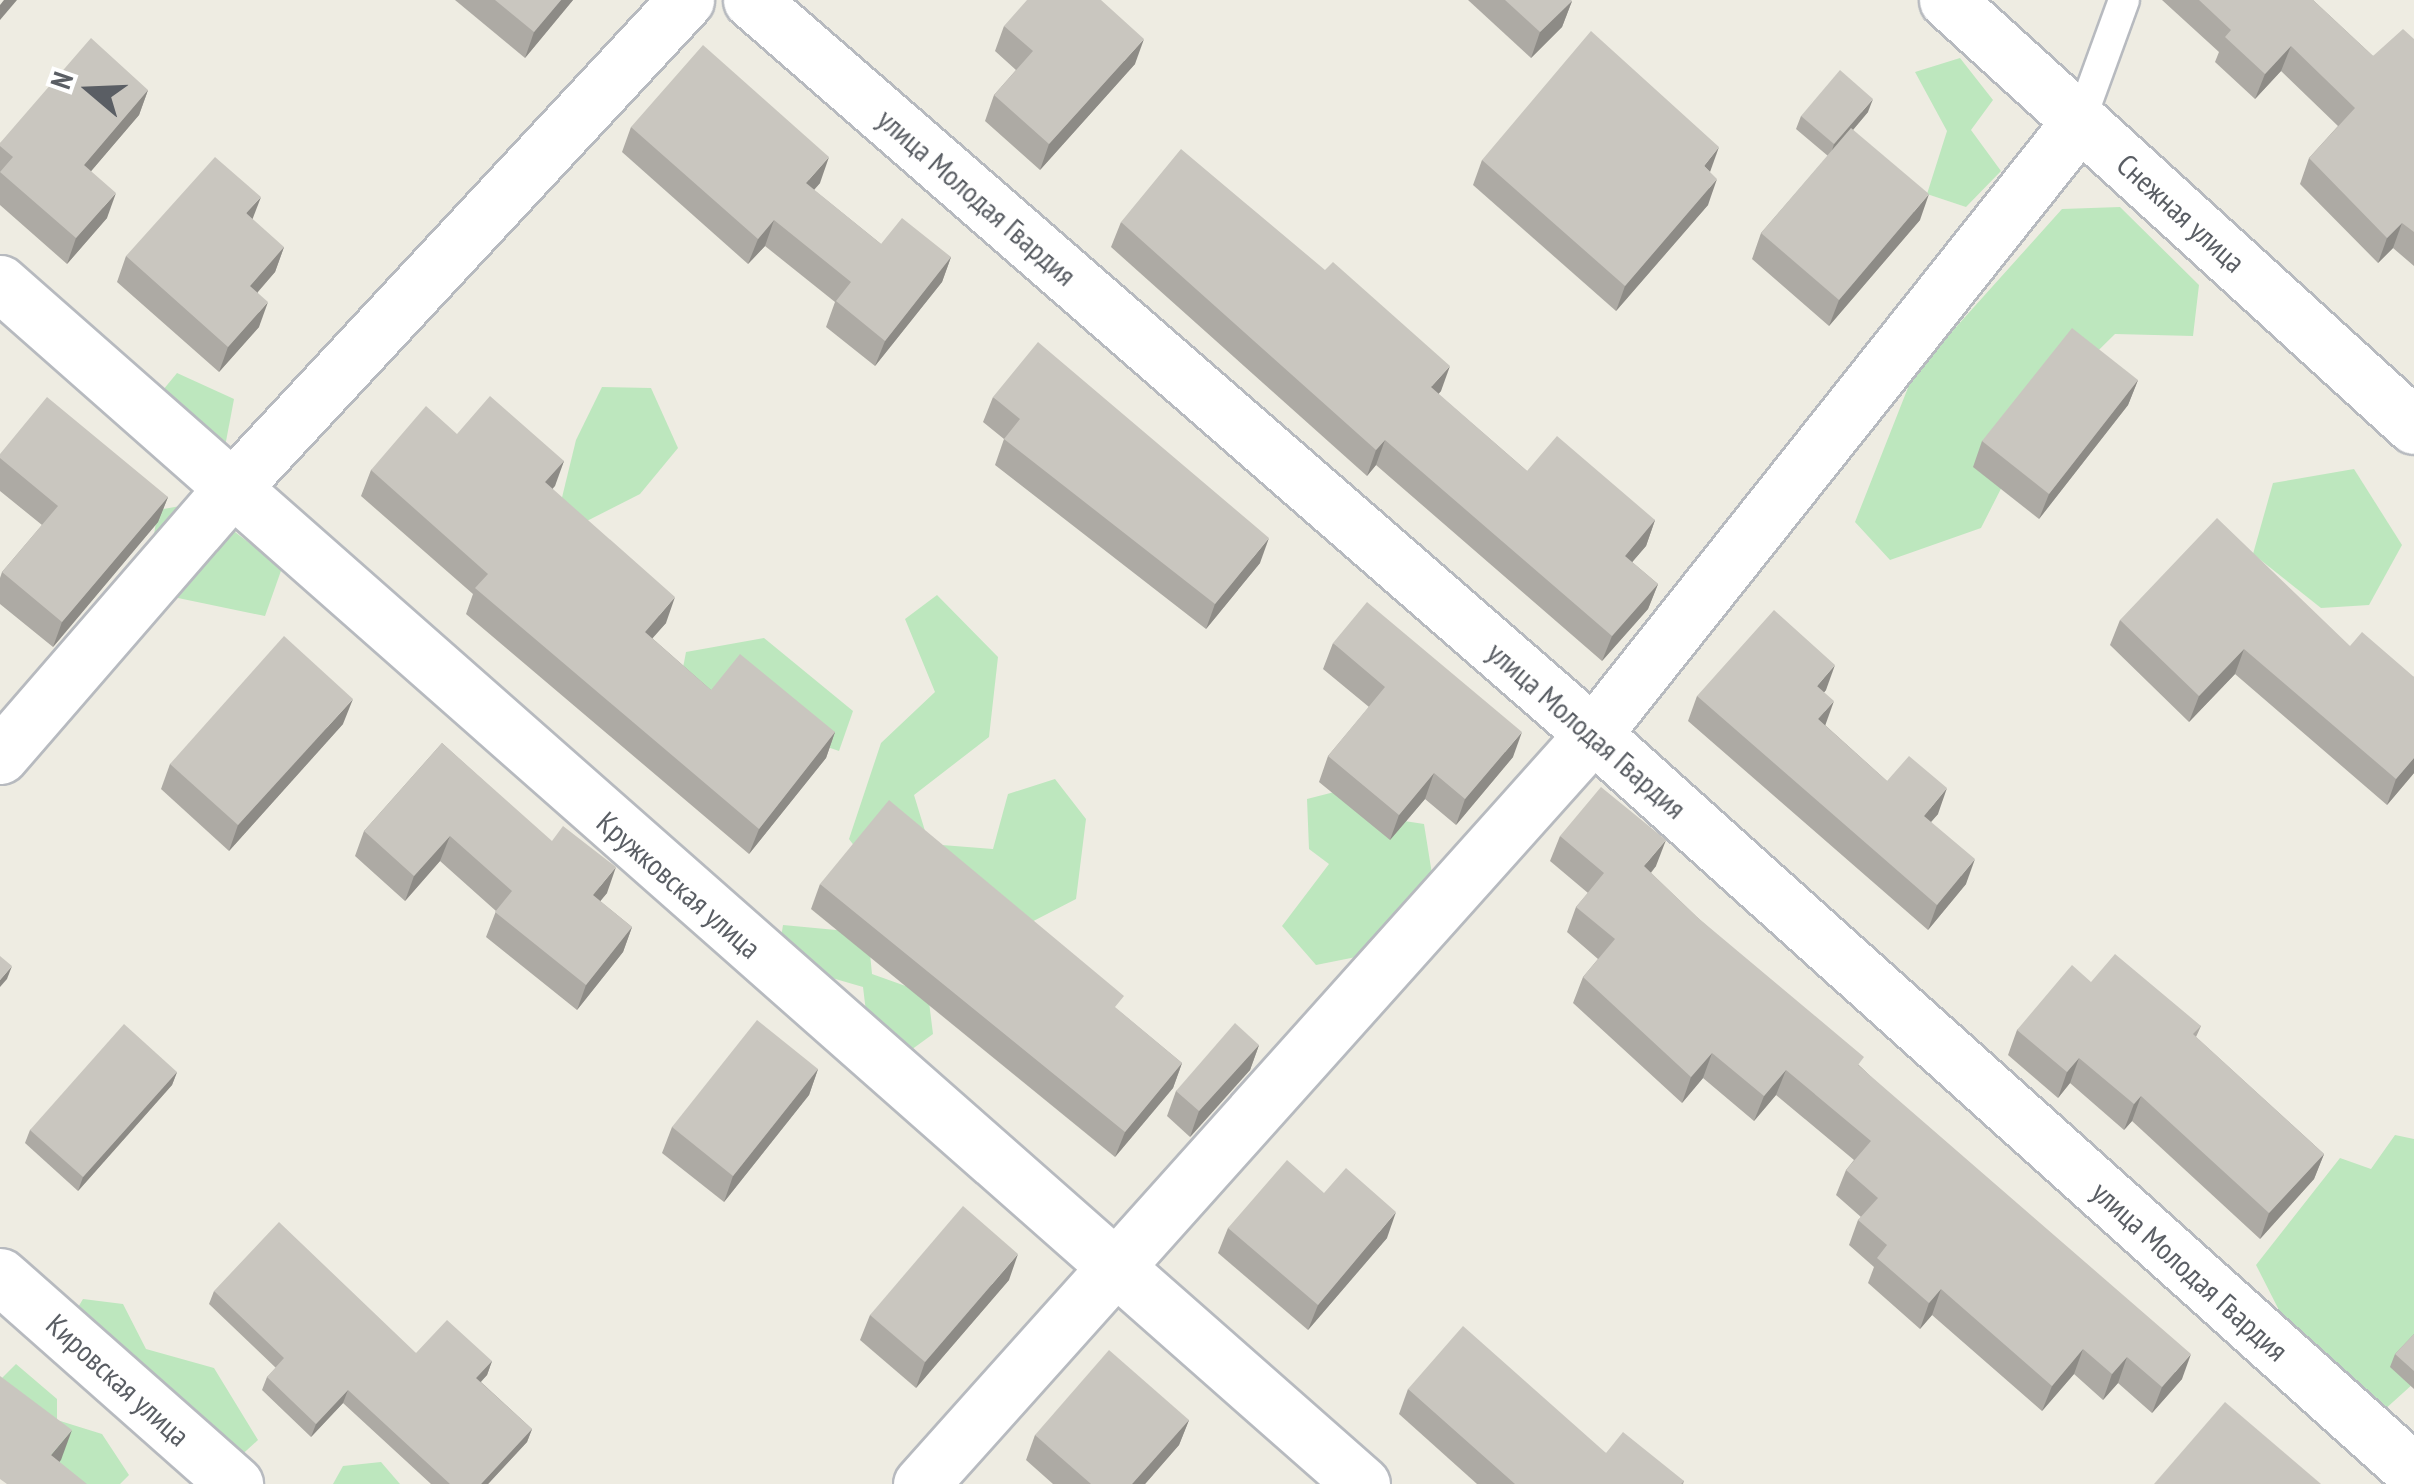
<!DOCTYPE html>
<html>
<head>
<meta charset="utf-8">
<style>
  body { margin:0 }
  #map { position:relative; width:2414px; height:1484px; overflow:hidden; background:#eeece2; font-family:"PT Sans Narrow",sans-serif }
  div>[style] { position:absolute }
  .green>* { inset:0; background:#bde7be }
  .roads { filter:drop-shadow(2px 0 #b7babf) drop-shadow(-2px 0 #b7babf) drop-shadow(0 2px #b7babf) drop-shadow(0 -2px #b7babf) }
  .lane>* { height:30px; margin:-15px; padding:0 15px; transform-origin:15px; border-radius:15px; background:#fff }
  .street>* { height:55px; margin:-27.5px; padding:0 27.5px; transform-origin:27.5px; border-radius:27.5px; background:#fff }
  .secondary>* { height:55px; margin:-27.5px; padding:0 27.5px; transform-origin:27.5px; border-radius:27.5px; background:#fff }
  .wall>* { inset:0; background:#adaaa4 }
  .shaded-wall>* { inset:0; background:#8d8b86 }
  .building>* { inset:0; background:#c9c6bf }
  span { translate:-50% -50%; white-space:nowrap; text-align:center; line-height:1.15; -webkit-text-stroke:8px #fff; paint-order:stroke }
  .street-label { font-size:30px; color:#5a5e64 }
  .north { position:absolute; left:40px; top:40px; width:100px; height:100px; -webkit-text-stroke:8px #fff; paint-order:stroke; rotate:289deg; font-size:28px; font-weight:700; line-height:40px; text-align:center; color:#5a5e64 }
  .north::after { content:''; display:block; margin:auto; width:35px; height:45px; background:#5a5e64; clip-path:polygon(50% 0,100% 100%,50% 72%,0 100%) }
</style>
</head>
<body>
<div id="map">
  <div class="green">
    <div style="clip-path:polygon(1960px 58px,1993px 100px,1971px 130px,2001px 171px,1966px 207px,1927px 194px,1947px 131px,1915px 72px)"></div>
    <div style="clip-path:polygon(2120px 207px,2199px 285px,2193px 336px,2115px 334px,2044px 404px,1981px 528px,1890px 560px,1855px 522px,1913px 375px,2062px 209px)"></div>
    <div style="clip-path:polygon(177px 373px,234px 399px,224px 452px,140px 418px)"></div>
    <div style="clip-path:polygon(602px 387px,651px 388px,678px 448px,640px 494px,579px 525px,557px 518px,576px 440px)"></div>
    <div style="clip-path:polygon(2354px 469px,2402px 545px,2369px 605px,2321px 608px,2253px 554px,2273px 483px)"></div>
    <div style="clip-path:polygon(197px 503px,282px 568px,265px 616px,178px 598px,151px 553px,158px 510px)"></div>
    <div style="clip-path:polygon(937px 595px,998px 657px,989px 737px,914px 795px,929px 844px,993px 849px,1008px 794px,1055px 779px,1086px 819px,1076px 899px,1018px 929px,883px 884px,849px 839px,881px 743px,935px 692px,905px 619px)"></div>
    <div style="clip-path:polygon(764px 638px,853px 711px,839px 751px,734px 715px,682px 673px,686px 652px)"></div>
    <div style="clip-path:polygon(1350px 788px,1378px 817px,1424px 824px,1432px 874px,1366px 955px,1316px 965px,1282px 926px,1329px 864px,1309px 849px,1307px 799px)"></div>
    <div style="clip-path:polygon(783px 925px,868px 933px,872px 974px,928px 994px,933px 1034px,900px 1058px,868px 1028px,863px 987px,777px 962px)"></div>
    <div style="clip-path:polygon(2395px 1135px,2414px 1139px,2414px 1383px,2383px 1411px,2305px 1361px,2256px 1265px,2340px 1158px,2371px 1169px)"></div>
    <div style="clip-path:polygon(83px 1299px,123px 1304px,146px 1349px,214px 1368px,258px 1440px,235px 1461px,74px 1314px)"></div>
    <div style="clip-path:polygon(16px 1364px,57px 1399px,57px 1420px,102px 1434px,129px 1475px,120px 1484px,55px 1484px,0 1380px)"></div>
    <div style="clip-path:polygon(381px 1462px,400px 1484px,333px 1484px,343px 1466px)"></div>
  </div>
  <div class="roads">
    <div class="lane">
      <div style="left:2080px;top:121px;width:129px;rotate:-70deg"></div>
    </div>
    <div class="street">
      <div style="left:751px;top:0;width:1117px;rotate:41.08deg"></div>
      <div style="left:1593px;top:734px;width:1104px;rotate:41.95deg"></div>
      <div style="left:0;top:283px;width:1816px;rotate:41.41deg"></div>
      <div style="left:0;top:756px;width:353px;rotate:-49.1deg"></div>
      <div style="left:231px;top:489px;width:668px;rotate:-47.06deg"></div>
      <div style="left:921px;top:1484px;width:1007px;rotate:-48.14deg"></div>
      <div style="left:1593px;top:734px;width:783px;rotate:-51.53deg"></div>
    </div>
    <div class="secondary">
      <div style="left:1947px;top:0;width:632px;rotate:42.37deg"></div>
      <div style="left:0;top:1276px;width:314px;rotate:41.5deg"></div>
    </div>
  </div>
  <div class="wall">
    <div style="clip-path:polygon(455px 0,573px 0,525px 58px)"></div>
    <div style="clip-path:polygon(1468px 0,1570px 0,1572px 1px,1562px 27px,1531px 58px)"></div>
    <div style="clip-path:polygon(2162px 0,2313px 0,2373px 56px,2414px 39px,2414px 266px,2393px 248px,2378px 263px,2300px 184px,2309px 158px,2338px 126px,2281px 71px,2255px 99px,2215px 62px,2219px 52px)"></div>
    <div style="clip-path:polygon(1004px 26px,1135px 64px,1040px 170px,985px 121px,994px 95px,1016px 70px,995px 51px)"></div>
    <div style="clip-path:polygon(148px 90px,139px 115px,91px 171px,107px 218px,67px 264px,0 205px,0 143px)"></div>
    <div style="clip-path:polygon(1868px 112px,1853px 130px,1920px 220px,1829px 326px,1752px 259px,1761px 233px,1828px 156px,1796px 129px,1801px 116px)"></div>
    <div style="clip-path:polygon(631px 127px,820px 183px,814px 190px,881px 244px,951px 257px,942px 282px,875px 366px,826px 327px,835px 302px,765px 246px,748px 264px,622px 152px)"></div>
    <div style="clip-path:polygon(1482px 160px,1710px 172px,1708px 205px,1616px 311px,1473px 185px)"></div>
    <div style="clip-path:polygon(1121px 222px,1441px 391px,1438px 394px,1527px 471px,1655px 520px,1646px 546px,1632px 562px,1658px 584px,1648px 609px,1602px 661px,1376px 465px,1367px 476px,1111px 247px)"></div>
    <div style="clip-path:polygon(284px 247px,275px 272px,258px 292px,259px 327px,219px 372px,117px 282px,126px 256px)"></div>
    <div style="clip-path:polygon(2138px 380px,2128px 405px,2039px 519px,1973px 467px,1982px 441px)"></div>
    <div style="clip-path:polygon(993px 397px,1260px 563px,1206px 629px,995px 465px,1004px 439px,983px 422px)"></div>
    <div style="clip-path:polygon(457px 434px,564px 461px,552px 489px,666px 623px,652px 638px,711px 690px,835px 732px,826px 758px,749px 854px,466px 614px,473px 594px,361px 496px,371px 470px)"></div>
    <div style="clip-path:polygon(0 454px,168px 497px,158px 522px,53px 647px,0 604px,0 578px,2px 572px,42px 525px,0 491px)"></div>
    <div style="clip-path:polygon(2120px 620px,2350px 646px,2414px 677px,2414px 773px,2387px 805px,2235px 674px,2189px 722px,2110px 645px)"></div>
    <div style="clip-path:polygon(1333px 643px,1513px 757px,1456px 825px,1425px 799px,1390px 840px,1319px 782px,1328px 756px,1369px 707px,1323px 669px)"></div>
    <div style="clip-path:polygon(1826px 690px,1824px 692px,1825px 725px,1887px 781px,1938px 814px,1931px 822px,1966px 884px,1928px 930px,1688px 721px,1697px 696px)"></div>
    <div style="clip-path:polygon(343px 724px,229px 851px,161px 789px,170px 764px)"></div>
    <div style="clip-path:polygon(442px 743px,607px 893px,600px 901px,632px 927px,623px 952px,577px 1010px,486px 937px,496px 911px,440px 861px,405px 901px,355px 856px,364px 831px)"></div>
    <div style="clip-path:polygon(1560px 836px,1656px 866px,1651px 873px,1697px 917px,1861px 1067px,2182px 1379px,2152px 1413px,2118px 1383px,2103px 1400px,2074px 1374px,2042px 1411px,1932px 1315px,1920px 1329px,1868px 1283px,1874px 1267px,1849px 1245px,1858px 1220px,1861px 1217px,1836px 1195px,1846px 1170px,1854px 1160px,1776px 1095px,1754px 1121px,1703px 1078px,1682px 1103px,1573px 1003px,1583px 977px,1598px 959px,1567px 932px,1576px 907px,1588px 893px,1550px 861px)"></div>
    <div style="clip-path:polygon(820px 884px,1118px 1010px,1182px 1063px,1173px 1088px,1115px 1157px,811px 909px)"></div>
    <div style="clip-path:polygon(2091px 982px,2201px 1026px,2196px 1037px,2324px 1154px,2314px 1179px,2260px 1239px,2132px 1121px,2124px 1130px,2070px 1083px,2058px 1098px,2008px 1055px,2017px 1030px)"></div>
    <div style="clip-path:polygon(1259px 1045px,1250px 1070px,1190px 1137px,1167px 1116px,1176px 1091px)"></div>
    <div style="clip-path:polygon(818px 1069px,809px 1095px,724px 1202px,662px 1153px,672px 1127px)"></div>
    <div style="clip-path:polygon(177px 1072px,172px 1085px,78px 1191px,25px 1143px,30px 1130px)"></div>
    <div style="clip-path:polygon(1324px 1193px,1387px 1238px,1308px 1330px,1218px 1253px,1228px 1228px)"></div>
    <div style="clip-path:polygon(1009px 1280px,916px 1388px,860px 1340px,870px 1315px)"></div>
    <div style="clip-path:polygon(214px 1291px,416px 1353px,492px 1361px,487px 1375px,481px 1382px,532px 1429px,527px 1442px,488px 1484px,431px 1484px,343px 1403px,311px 1437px,262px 1390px,267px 1377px,276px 1368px,209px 1304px)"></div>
    <div style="clip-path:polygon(2414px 1334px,2414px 1389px,2390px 1367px,2395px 1354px)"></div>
    <div style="clip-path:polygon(1408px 1389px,1606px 1453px,1684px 1481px,1683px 1484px,1477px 1484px,1399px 1414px)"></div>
    <div style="clip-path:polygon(1189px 1420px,1179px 1445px,1145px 1484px,1053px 1484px,1026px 1460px,1035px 1435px)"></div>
  </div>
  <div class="shaded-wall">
    <div style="clip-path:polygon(4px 0,17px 0,0 20px,0 5px)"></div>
    <div style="clip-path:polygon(561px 0,573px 0,525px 58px,534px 32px)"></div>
    <div style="clip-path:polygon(1572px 1px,1562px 27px,1531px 58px,1540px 32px)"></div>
    <div style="clip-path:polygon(1144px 39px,1135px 64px,1040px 170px,1049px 144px)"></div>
    <div style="clip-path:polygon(2291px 46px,2281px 71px,2255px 99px,2265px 74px)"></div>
    <div style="clip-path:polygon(148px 90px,139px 115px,75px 190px,84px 165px)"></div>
    <div style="clip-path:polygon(1873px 99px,1868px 112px,1830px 157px,1834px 144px)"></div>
    <div style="clip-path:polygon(1719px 147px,1710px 172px,1704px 166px)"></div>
    <div style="clip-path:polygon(829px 157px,820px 183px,797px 209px,806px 183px)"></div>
    <div style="clip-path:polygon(1717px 179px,1708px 205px,1616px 311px,1625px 286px)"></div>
    <div style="clip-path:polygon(116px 193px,107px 218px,67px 264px,76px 238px)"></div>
    <div style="clip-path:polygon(1929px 194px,1920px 220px,1829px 326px,1839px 300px)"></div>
    <div style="clip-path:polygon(261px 197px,251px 223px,246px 213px)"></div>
    <div style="clip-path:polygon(774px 220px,765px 246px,748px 264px,758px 239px)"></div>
    <div style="clip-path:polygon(2402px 223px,2393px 248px,2378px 263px,2387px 238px)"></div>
    <div style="clip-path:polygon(284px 247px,275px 272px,241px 311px,250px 286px)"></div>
    <div style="clip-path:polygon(951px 257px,942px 282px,875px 366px,885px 341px)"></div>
    <div style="clip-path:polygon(268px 302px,259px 327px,219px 372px,228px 347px)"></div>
    <div style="clip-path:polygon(1450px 366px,1441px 391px,1422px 413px,1431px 387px)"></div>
    <div style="clip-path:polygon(2138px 380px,2128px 405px,2039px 519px,2049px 494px)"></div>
    <div style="clip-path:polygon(1385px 440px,1376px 465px,1367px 476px,1376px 450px)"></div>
    <div style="clip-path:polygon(564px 461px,555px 486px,536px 508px,545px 482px)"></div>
    <div style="clip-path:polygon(168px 497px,158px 522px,53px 647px,62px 622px)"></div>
    <div style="clip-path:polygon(1655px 520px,1646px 546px,1616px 581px,1625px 556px)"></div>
    <div style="clip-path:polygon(1269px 538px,1260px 563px,1206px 629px,1215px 604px)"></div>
    <div style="clip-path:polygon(1658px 584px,1648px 609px,1602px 661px,1612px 636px)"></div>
    <div style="clip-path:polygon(675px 597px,666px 623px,636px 657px,645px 632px)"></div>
    <div style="clip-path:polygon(2244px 649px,2235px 674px,2189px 722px,2199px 696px)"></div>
    <div style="clip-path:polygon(1835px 665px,1826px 690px,1808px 712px,1817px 686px)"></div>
    <div style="clip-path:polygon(353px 699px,343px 724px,229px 851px,238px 825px)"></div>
    <div style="clip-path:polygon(1834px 701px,1825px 726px,1818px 719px)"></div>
    <div style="clip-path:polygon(835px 732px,826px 758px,749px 854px,759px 829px)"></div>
    <div style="clip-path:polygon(1522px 732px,1513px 757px,1456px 825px,1465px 799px)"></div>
    <div style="clip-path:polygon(2414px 758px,2414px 773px,2387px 805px,2396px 779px)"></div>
    <div style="clip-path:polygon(1434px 773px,1425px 799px,1390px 840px,1399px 815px)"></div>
    <div style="clip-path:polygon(1947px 788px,1938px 814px,1914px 841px,1924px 816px)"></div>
    <div style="clip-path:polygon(450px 836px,440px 861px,405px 901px,414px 876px)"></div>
    <div style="clip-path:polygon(1666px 840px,1656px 866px,1635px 891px,1644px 866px)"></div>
    <div style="clip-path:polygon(1975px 859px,1966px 884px,1928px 930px,1937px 905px)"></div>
    <div style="clip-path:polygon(616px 867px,607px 893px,584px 921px,593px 895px)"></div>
    <div style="clip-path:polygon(632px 927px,623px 952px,577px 1010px,586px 985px)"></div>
    <div style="clip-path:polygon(12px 966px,7px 979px,0 987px,0 980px)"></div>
    <div style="clip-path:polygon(1259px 1045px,1250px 1070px,1190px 1137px,1199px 1111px)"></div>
    <div style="clip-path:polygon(1712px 1053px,1703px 1078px,1682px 1103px,1691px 1077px)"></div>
    <div style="clip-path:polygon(2079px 1058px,2070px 1083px,2058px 1098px,2067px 1072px)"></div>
    <div style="clip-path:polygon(1182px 1063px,1173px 1088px,1115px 1157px,1125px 1132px)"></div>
    <div style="clip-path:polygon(818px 1069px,809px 1095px,724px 1202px,733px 1176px)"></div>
    <div style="clip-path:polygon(1786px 1070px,1776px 1095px,1754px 1121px,1764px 1096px)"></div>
    <div style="clip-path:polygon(177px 1072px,172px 1085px,78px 1191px,83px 1177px)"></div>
    <div style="clip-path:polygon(2141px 1096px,2132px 1121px,2124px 1130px,2134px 1104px)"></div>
    <div style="clip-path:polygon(2324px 1154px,2314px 1179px,2260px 1239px,2269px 1213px)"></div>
    <div style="clip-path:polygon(1396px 1212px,1387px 1238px,1308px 1330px,1318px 1305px)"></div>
    <div style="clip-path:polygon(1018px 1254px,1009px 1280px,916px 1388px,925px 1362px)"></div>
    <div style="clip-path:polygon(1941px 1289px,1932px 1315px,1920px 1329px,1929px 1303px)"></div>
    <div style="clip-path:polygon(2083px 1349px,2074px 1374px,2042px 1411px,2052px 1386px)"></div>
    <div style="clip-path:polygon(2191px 1354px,2182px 1379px,2152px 1413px,2162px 1387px)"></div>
    <div style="clip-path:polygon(2127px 1357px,2118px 1383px,2103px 1400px,2112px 1374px)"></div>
    <div style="clip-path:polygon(492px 1361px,487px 1375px,472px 1391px,476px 1378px)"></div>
    <div style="clip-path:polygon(348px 1390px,343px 1403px,311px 1437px,316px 1424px)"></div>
    <div style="clip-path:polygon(1189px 1420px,1179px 1445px,1145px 1484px,1132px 1484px)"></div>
    <div style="clip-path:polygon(532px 1429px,527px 1442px,488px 1484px,481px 1484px)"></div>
    <div style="clip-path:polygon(72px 1430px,61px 1460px,42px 1484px,51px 1455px)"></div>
  </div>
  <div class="building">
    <div style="clip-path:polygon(495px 0,561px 0,534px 32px)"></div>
    <div style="clip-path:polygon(1027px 0,1101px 0,1144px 39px,1049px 144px,994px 95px,1033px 51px,1004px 26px)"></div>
    <div style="clip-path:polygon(1505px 0,1570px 0,1572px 1px,1540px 32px)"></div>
    <div style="clip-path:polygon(2199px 0,2313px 0,2373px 56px,2403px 29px,2414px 39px,2414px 232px,2402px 223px,2387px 238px,2309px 158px,2355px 108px,2291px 46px,2265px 74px,2225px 37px,2231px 30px)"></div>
    <div style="clip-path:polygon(1591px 31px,1719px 147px,1704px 166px,1717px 179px,1625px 286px,1482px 160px)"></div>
    <div style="clip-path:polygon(91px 38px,148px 90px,84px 165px,116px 193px,76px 238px,0 172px,13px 157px,0 146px,0 143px)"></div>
    <div style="clip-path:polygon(703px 45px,829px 157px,806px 183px,881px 244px,902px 218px,951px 257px,885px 341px,836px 301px,851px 282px,774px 220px,758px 239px,631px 127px)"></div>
    <div style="clip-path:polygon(1840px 70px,1873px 99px,1834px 144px,1801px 116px)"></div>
    <div style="clip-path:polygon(1851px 128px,1929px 194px,1839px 300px,1761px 233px)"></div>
    <div style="clip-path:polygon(1181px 149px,1325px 270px,1333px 262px,1450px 366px,1431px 387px,1527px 471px,1557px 436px,1655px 520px,1625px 556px,1658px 584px,1612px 636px,1385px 440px,1376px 450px,1121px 222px)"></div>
    <div style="clip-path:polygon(215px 157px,261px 197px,246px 213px,284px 247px,250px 286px,268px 302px,228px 347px,126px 256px)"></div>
    <div style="clip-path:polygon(2072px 328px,2138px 380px,2049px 494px,1982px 441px)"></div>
    <div style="clip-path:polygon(1038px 342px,1269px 538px,1215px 604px,1004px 439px,1020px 419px,993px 397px)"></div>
    <div style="clip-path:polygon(490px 396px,564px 461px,545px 482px,675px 597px,645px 632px,711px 690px,740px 654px,835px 732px,759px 829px,475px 588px,488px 574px,371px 470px,426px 406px,457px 434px)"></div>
    <div style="clip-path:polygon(47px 397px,168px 497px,62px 622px,2px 572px,58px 506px,0 458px,0 454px)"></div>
    <div style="clip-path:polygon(2217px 518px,2350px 646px,2362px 632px,2414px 677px,2414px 758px,2396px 779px,2244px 649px,2199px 696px,2120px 620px)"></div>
    <div style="clip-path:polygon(1367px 602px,1522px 732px,1465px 799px,1434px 773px,1399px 815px,1328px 756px,1385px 687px,1333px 643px)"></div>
    <div style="clip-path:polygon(1774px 610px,1835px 665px,1817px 686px,1834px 701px,1818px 719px,1887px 781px,1909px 756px,1947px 788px,1924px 816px,1975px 859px,1937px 905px,1697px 696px)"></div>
    <div style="clip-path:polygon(284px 636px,353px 699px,238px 825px,170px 764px)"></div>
    <div style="clip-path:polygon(442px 743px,552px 841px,563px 826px,616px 867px,593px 895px,632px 927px,586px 985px,495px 912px,512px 891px,450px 836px,414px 876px,364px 831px)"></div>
    <div style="clip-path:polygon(1601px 787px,1666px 840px,1644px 866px,1697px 917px,1864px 1057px,1858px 1065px,2191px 1354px,2162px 1387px,2127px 1357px,2112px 1374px,2083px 1349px,2052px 1386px,1941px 1289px,1929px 1303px,1877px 1258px,1887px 1245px,1858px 1220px,1878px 1198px,1846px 1170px,1871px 1141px,1786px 1070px,1764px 1096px,1712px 1053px,1691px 1077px,1583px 977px,1615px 939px,1576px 907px,1604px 873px,1560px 836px)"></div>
    <div style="clip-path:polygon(889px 800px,1124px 996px,1115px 1007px,1182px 1063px,1125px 1132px,820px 884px)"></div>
    <div style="clip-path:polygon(2115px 954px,2201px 1026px,2193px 1034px,2324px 1154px,2269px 1213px,2141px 1096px,2134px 1104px,2079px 1058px,2067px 1072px,2017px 1030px,2072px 965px,2091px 982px)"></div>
    <div style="clip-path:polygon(0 956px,12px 966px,0 980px)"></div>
    <div style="clip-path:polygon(757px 1020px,818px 1069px,733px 1176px,672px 1127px)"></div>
    <div style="clip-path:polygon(1235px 1023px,1259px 1045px,1199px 1111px,1176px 1091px)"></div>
    <div style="clip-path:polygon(124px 1024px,177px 1072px,83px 1177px,30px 1130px)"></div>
    <div style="clip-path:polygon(1287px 1160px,1324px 1193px,1346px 1168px,1396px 1212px,1318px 1305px,1228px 1228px)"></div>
    <div style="clip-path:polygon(963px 1206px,1018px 1254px,925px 1362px,870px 1315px)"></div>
    <div style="clip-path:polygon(279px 1222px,416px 1353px,447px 1320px,492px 1361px,476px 1378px,532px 1429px,481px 1484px,450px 1484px,348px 1390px,316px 1424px,267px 1377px,284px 1358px,214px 1291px)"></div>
    <div style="clip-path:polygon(1463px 1326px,1606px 1453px,1623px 1432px,1684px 1481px,1681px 1484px,1515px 1484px,1408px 1389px)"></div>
    <div style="clip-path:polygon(2414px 1334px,2414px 1371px,2395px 1354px)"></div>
    <div style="clip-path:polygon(1109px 1350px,1189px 1420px,1132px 1484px,1091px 1484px,1035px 1435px)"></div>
    <div style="clip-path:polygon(0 1376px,72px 1430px,51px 1455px,87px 1484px,7px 1484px,0 1479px)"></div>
    <div style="clip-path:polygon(2225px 1402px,2321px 1484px,2154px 1484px)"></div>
  </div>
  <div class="street-label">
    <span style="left:977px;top:197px;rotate:41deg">улица Молодая Гвардия</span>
    <span style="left:2181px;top:213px;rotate:42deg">Снежная улица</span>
    <span style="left:1587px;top:730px;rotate:41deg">улица Молодая Гвардия</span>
    <span style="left:679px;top:885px;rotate:41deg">Кружковская улица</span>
    <span style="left:2190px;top:1271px;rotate:42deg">улица Молодая Гвардия</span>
    <span style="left:118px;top:1380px;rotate:42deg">Кировская улица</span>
  </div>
  <div class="north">N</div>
</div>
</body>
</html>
